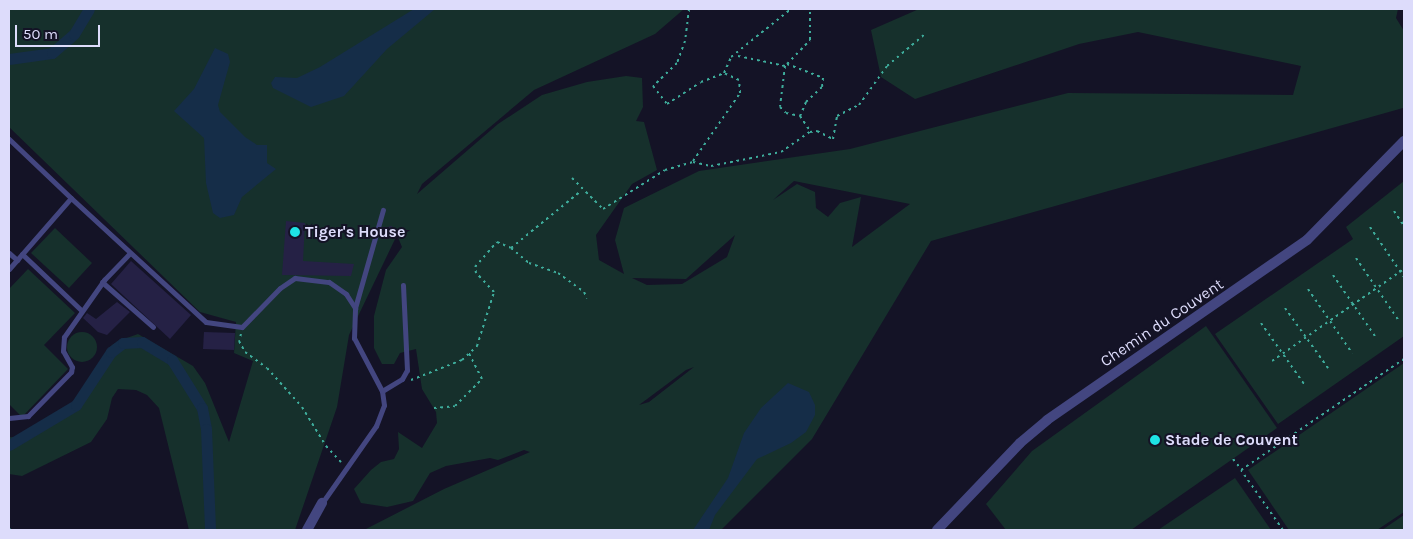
<!DOCTYPE html>
<html>
<head>
<meta charset="utf-8">
<style>
  body { margin:0 }
  #map { position:relative; width:1413px; height:539px; overflow:hidden; background:#141326; font-family:Karla,sans-serif }
  div>[style] { position:absolute }
  .green>* { inset:0; background:#16302c }
  .round { border-radius:50% }
  .water>* { inset:0; background:#152d48 }
  .canal>* { height:11px; margin:-5.5px; padding:0 5.5px; transform-origin:5.5px; border-radius:5.5px; background:#152d48 }
  .building>* { inset:0; background:#252145 }
  .path>* { height:2px; margin-top:-1px; transform-origin:0; background:repeating-linear-gradient(90deg,#3ead9c 0 2.5px,transparent 0 6.5px) }
  .lane>* { height:5px; margin:-2.5px; padding:0 2.5px; transform-origin:2.5px; border-radius:2.5px; background:#434680 }
  .street>* { height:10px; margin:-5px; padding:0 5px; transform-origin:5px; border-radius:5px; background:#434680 }
  .dots>* { width:14px; height:14px; translate:-50% -50%; box-sizing:border-box; border:2px solid #141326; border-radius:50% }
  span { translate:-50% -50%; white-space:nowrap; text-align:center; line-height:1.15; -webkit-text-stroke:4px #141326; paint-order:stroke }
  .poi-label { font-size:16px; color:#dddcfb; font-weight:700 }
  .left { translate:0 -50%; text-align:left }
  .street-label { font-size:16px; color:#dddcfb }
  .frame { position:absolute; inset:0; border:10px solid #dddcfb; pointer-events:none }
  .scale { position:absolute; left:15px; top:25px; width:85px; height:22px; box-sizing:border-box; border:2px solid #dddcfb; border-top:0; padding-left:6px; font-size:15px; line-height:18px; white-space:nowrap; color:#dddcfb; -webkit-text-stroke:4px #141326; paint-order:stroke }
</style>
</head>
<body>
<div id="map">
  <div class="green">
    <div style="clip-path:polygon(evenodd,9px 9px,684px 9px,655px 34px,534px 90px,422px 184px,417px 194px,498px 124px,542px 95px,587px 82px,626px 76px,642px 78px,643px 107px,636px 121px,644px 122px,657px 170px,632px 184px,596px 235px,599px 260px,624px 274px,615px 240px,624px 208px,699px 171px,850px 149px,1068px 93px,1293px 95px,1301px 66px,1138px 32px,1079px 44px,915px 99px,881px 77px,871px 30px,919px 9px,1398px 9px,1396px 18px,1404px 31px,1404px 102px,1403px 108px,931px 241px,812px 439px,721px 530px,364px 530px,444px 489px,530px 452px,524px 450px,498px 460px,490px 458px,446px 466px,430px 473px,413px 501px,387px 507px,361px 503px,354px 489px,371px 470px,381px 462px,394px 459px,399px 449px,398px 432px,422px 448px,437px 423px,436px 412px,422px 389px,416px 349px,400px 353px,394px 364px,382px 364px,374px 348px,374px 316px,386px 270px,402px 247px,397px 235px,349px 335px,337px 407px,295px 530px,189px 530px,159px 408px,147px 395px,136px 390px,118px 389px,112px 398px,107px 419px,91px 442px,22px 476px,9px 474px,9px 437px,32px 438px,78px 407px,112px 345px,121px 340px,138px 334px,193px 366px,205px 383px,229px 442px,253px 361px,234px 353px,236px 322px,200px 312px,9px 127px,9px 9px,794px 181px,910px 204px,852px 247px,861px 197px,840px 203px,828px 217px,816px 208px,815px 192px,797px 184px,773px 200px,794px 181px,9px 9px,735px 235px,727px 257px,682px 284px,647px 285px,632px 278px,686px 279px,735px 235px,9px 9px,694px 367px,649px 402px,639px 405px,686px 370px,694px 367px)"></div>
    <div style="clip-path:polygon(1404px 181px,1404px 336px,1278px 424px,1215px 334px,1353px 239px,1346px 227px)"></div>
    <div style="clip-path:polygon(55px 228px,92px 263px,69px 288px,31px 253px)"></div>
    <div style="clip-path:polygon(28px 269px,75px 313px,44px 345px,68px 369px,22px 417px,9px 404px,9px 289px)"></div>
    <div style="clip-path:polygon(1206px 326px,1277px 428px,1131px 530px,1006px 530px,986px 504px,1032px 451px)"></div>
    <div class="round" style="left:67px;top:332px;width:30px;height:30px"></div>
    <div style="clip-path:polygon(1404px 363px,1404px 512px,1377px 530px,1289px 530px,1248px 470px)"></div>
    <div style="clip-path:polygon(1235px 478px,1271px 530px,1158px 530px)"></div>
    <div style="clip-path:polygon(1404px 515px,1404px 530px,1382px 530px)"></div>
  </div>
  <div class="water">
    <div style="clip-path:polygon(414px 9px,435px 9px,387px 49px,344px 96px,311px 107px,273px 88px,271px 83px,275px 77px,297px 78px,320px 67px)"></div>
    <div style="clip-path:polygon(215px 48px,228px 54px,230px 62px,218px 105px,220px 112px,245px 137px,257px 145px,267px 145px,267px 163px,276px 169px,242px 197px,234px 215px,220px 218px,213px 213px,206px 183px,204px 138px,174px 111px,194px 89px)"></div>
    <div style="clip-path:polygon(788px 383px,809px 392px,815px 405px,815px 415px,806px 432px,791px 443px,757px 459px,715px 515px,709px 530px,693px 530px,728px 478px,744px 433px,761px 408px)"></div>
  </div>
  <div class="canal">
    <div style="left:9px;top:59px;width:43px;rotate:-7.9deg"></div>
    <div style="left:52px;top:53px;width:29px;rotate:-41deg"></div>
    <div style="left:74px;top:34px;width:29px;rotate:-59deg"></div>
    <div style="left:9px;top:445px;width:78px;rotate:-30.8deg"></div>
    <div style="left:76px;top:405px;width:64px;rotate:-56.6deg"></div>
    <div style="left:111px;top:352px;width:15px;rotate:-37deg"></div>
    <div style="left:123px;top:343px;width:19px;rotate:-3deg"></div>
    <div style="left:142px;top:342px;width:35px;rotate:31deg"></div>
    <div style="left:172px;top:360px;width:57px;rotate:58deg"></div>
    <div style="left:202px;top:408px;width:21px;rotate:79deg"></div>
    <div style="left:206px;top:429px;width:101px;rotate:87.7deg"></div>
  </div>
  <div class="building">
    <div style="clip-path:polygon(286px 221px,305px 223px,303px 261px,354px 264px,351px 276px,282px 275px)"></div>
    <div style="clip-path:polygon(392px 226px,393px 237px,382px 239px,382px 228px)"></div>
    <div style="clip-path:polygon(131px 261px,191px 315px,170px 339px,111px 284px)"></div>
    <div style="clip-path:polygon(117px 302px,130px 312px,107px 335px,98px 332px,83px 318px,87px 313px,96px 319px)"></div>
    <div style="clip-path:polygon(204px 332px,235px 333px,234px 350px,203px 349px)"></div>
  </div>
  <div class="path">
    <div style="left:689px;top:9px;width:32px;rotate:97deg"></div>
    <div style="left:685px;top:41px;width:23px;rotate:110deg"></div>
    <div style="left:677px;top:63px;width:33px;rotate:136deg"></div>
    <div style="left:653px;top:86px;width:23px;rotate:52deg"></div>
    <div style="left:667px;top:104px;width:40px;rotate:-32.9deg"></div>
    <div style="left:701px;top:82px;width:25px;rotate:-21deg"></div>
    <div style="left:724px;top:73px;width:17px;rotate:-66deg"></div>
    <div style="left:731px;top:57px;width:77px;rotate:-38.7deg"></div>
    <div style="left:738px;top:56px;width:48px;rotate:12deg"></div>
    <div style="left:785px;top:66px;width:41px;rotate:97deg"></div>
    <div style="left:780px;top:107px;width:8px;rotate:45deg"></div>
    <div style="left:786px;top:113px;width:14px;rotate:12deg"></div>
    <div style="left:800px;top:116px;width:18px;rotate:56deg"></div>
    <div style="left:787px;top:64px;width:39px;rotate:21deg"></div>
    <div style="left:823px;top:78px;width:9px;rotate:96deg"></div>
    <div style="left:822px;top:87px;width:22px;rotate:137deg"></div>
    <div style="left:806px;top:102px;width:15px;rotate:113deg"></div>
    <div style="left:787px;top:64px;width:33px;rotate:-46deg"></div>
    <div style="left:810px;top:40px;width:31px;rotate:-90deg"></div>
    <div style="left:693px;top:161px;width:83px;rotate:-55.3deg"></div>
    <div style="left:740px;top:93px;width:13px;rotate:-94deg"></div>
    <div style="left:739px;top:80px;width:17px;rotate:-155deg"></div>
    <div style="left:572px;top:178px;width:44px;rotate:45deg"></div>
    <div style="left:603px;top:209px;width:73px;rotate:-32.2deg"></div>
    <div style="left:665px;top:170px;width:29px;rotate:-16deg"></div>
    <div style="left:693px;top:162px;width:18px;rotate:13deg"></div>
    <div style="left:711px;top:166px;width:71px;rotate:-11.3deg"></div>
    <div style="left:781px;top:152px;width:35px;rotate:-35deg"></div>
    <div style="left:810px;top:132px;width:7px;rotate:-8deg"></div>
    <div style="left:817px;top:131px;width:18px;rotate:27deg"></div>
    <div style="left:833px;top:139px;width:23px;rotate:-80deg"></div>
    <div style="left:837px;top:116px;width:25px;rotate:-27deg"></div>
    <div style="left:859px;top:105px;width:48px;rotate:-54.3deg"></div>
    <div style="left:887px;top:66px;width:50px;rotate:-40.1deg"></div>
    <div style="left:1394px;top:211px;width:18px;rotate:56deg"></div>
    <div style="left:1370px;top:227px;width:60px;rotate:55.8deg"></div>
    <div style="left:511px;top:248px;width:90px;rotate:-39.2deg"></div>
    <div style="left:1356px;top:258px;width:76px;rotate:55.7deg"></div>
    <div style="left:1333px;top:275px;width:74px;rotate:55.5deg"></div>
    <div style="left:1308px;top:289px;width:78px;rotate:55.5deg"></div>
    <div style="left:1285px;top:308px;width:74px;rotate:54.4deg"></div>
    <div style="left:1261px;top:323px;width:75px;rotate:54.8deg"></div>
    <div style="left:241px;top:334px;width:7px;rotate:106deg"></div>
    <div style="left:239px;top:341px;width:13px;rotate:61deg"></div>
    <div style="left:245px;top:352px;width:27px;rotate:36deg"></div>
    <div style="left:267px;top:368px;width:52px;rotate:48.1deg"></div>
    <div style="left:302px;top:407px;width:46px;rotate:58.4deg"></div>
    <div style="left:326px;top:446px;width:22px;rotate:47deg"></div>
    <div style="left:1272px;top:361px;width:161px;rotate:-34.9deg"></div>
    <div style="left:411px;top:380px;width:55px;rotate:-21.4deg"></div>
    <div style="left:462px;top:360px;width:21px;rotate:-43deg"></div>
    <div style="left:477px;top:346px;width:57px;rotate:-72.5deg"></div>
    <div style="left:494px;top:292px;width:26px;rotate:-133deg"></div>
    <div style="left:476px;top:273px;width:6px;rotate:-99deg"></div>
    <div style="left:475px;top:267px;width:33px;rotate:-49deg"></div>
    <div style="left:497px;top:242px;width:15px;rotate:23deg"></div>
    <div style="left:511px;top:248px;width:23px;rotate:40deg"></div>
    <div style="left:529px;top:263px;width:31px;rotate:19deg"></div>
    <div style="left:558px;top:273px;width:32px;rotate:36deg"></div>
    <div style="left:584px;top:292px;width:7px;rotate:63deg"></div>
    <div style="left:434px;top:408px;width:21px;rotate:-5deg"></div>
    <div style="left:455px;top:406px;width:38px;rotate:-45deg"></div>
    <div style="left:482px;top:379px;width:29px;rotate:-117deg"></div>
    <div style="left:1233px;top:459px;width:13px;rotate:51deg"></div>
    <div style="left:9px;top:528px;width:2px;rotate:63deg"></div>
    <div style="left:1283px;top:530px;width:73px;rotate:-125deg"></div>
    <div style="left:1241px;top:470px;width:197px;rotate:-34.3deg"></div>
  </div>
  <div class="lane">
    <div style="left:9px;top:139px;width:86px;rotate:43.6deg"></div>
    <div style="left:9px;top:253px;width:11px;rotate:41deg"></div>
    <div style="left:22px;top:254px;width:81px;rotate:43.5deg"></div>
    <div style="left:9px;top:269px;width:94px;rotate:-48.9deg"></div>
    <div style="left:71px;top:198px;width:183px;rotate:42.6deg"></div>
    <div style="left:206px;top:322px;width:36px;rotate:8deg"></div>
    <div style="left:242px;top:327px;width:54px;rotate:-45.7deg"></div>
    <div style="left:280px;top:288px;width:18px;rotate:-34deg"></div>
    <div style="left:295px;top:278px;width:34px;rotate:7deg"></div>
    <div style="left:329px;top:282px;width:21px;rotate:35deg"></div>
    <div style="left:346px;top:294px;width:17px;rotate:57deg"></div>
    <div style="left:102px;top:282px;width:68px;rotate:41.4deg"></div>
    <div style="left:382px;top:391px;width:23px;rotate:-31deg"></div>
    <div style="left:402px;top:379px;width:10px;rotate:-61deg"></div>
    <div style="left:407px;top:370px;width:85px;rotate:-92.7deg"></div>
    <div style="left:9px;top:418px;width:19px;rotate:-6deg"></div>
    <div style="left:28px;top:416px;width:62px;rotate:-45.7deg"></div>
    <div style="left:71px;top:372px;width:5px;rotate:-79deg"></div>
    <div style="left:72px;top:367px;width:18px;rotate:-119deg"></div>
    <div style="left:63px;top:351px;width:14px;rotate:-86deg"></div>
    <div style="left:64px;top:337px;width:70px;rotate:-54.9deg"></div>
    <div style="left:104px;top:280px;width:36px;rotate:-46deg"></div>
    <div style="left:322px;top:503px;width:94px;rotate:-55deg"></div>
    <div style="left:376px;top:426px;width:22px;rotate:-69deg"></div>
    <div style="left:384px;top:405px;width:14px;rotate:-98deg"></div>
    <div style="left:382px;top:391px;width:60px;rotate:-117.8deg"></div>
    <div style="left:354px;top:338px;width:30px;rotate:-88deg"></div>
    <div style="left:355px;top:308px;width:102px;rotate:-74.1deg"></div>
  </div>
  <div class="street">
    <div style="left:307px;top:530px;width:31px;rotate:-61deg"></div>
    <div style="left:937px;top:530px;width:120px;rotate:-46.3deg"></div>
    <div style="left:1020px;top:443px;width:35px;rotate:-40deg"></div>
    <div style="left:1047px;top:420px;width:316px;rotate:-34.7deg"></div>
    <div style="left:1307px;top:240px;width:139px;rotate:-45.6deg"></div>
  </div>
  <div class="dots">
    <div style="left:295px;top:232px;background:#1ee3e5"></div>
    <div style="left:1155px;top:440px;background:#1ee3e5"></div>
  </div>
  <div class="poi-label">
    <span class="left" style="left:305px;top:232px">Tiger's House</span>
    <span class="left" style="left:1165px;top:440px">Stade de Couvent</span>
  </div>
  <div class="street-label">
    <span style="left:1162px;top:323px;rotate:-34deg">Chemin du Couvent</span>
  </div>
  <div class="frame"></div>
  <div class="scale">50 m</div>
</div>
</body>
</html>
